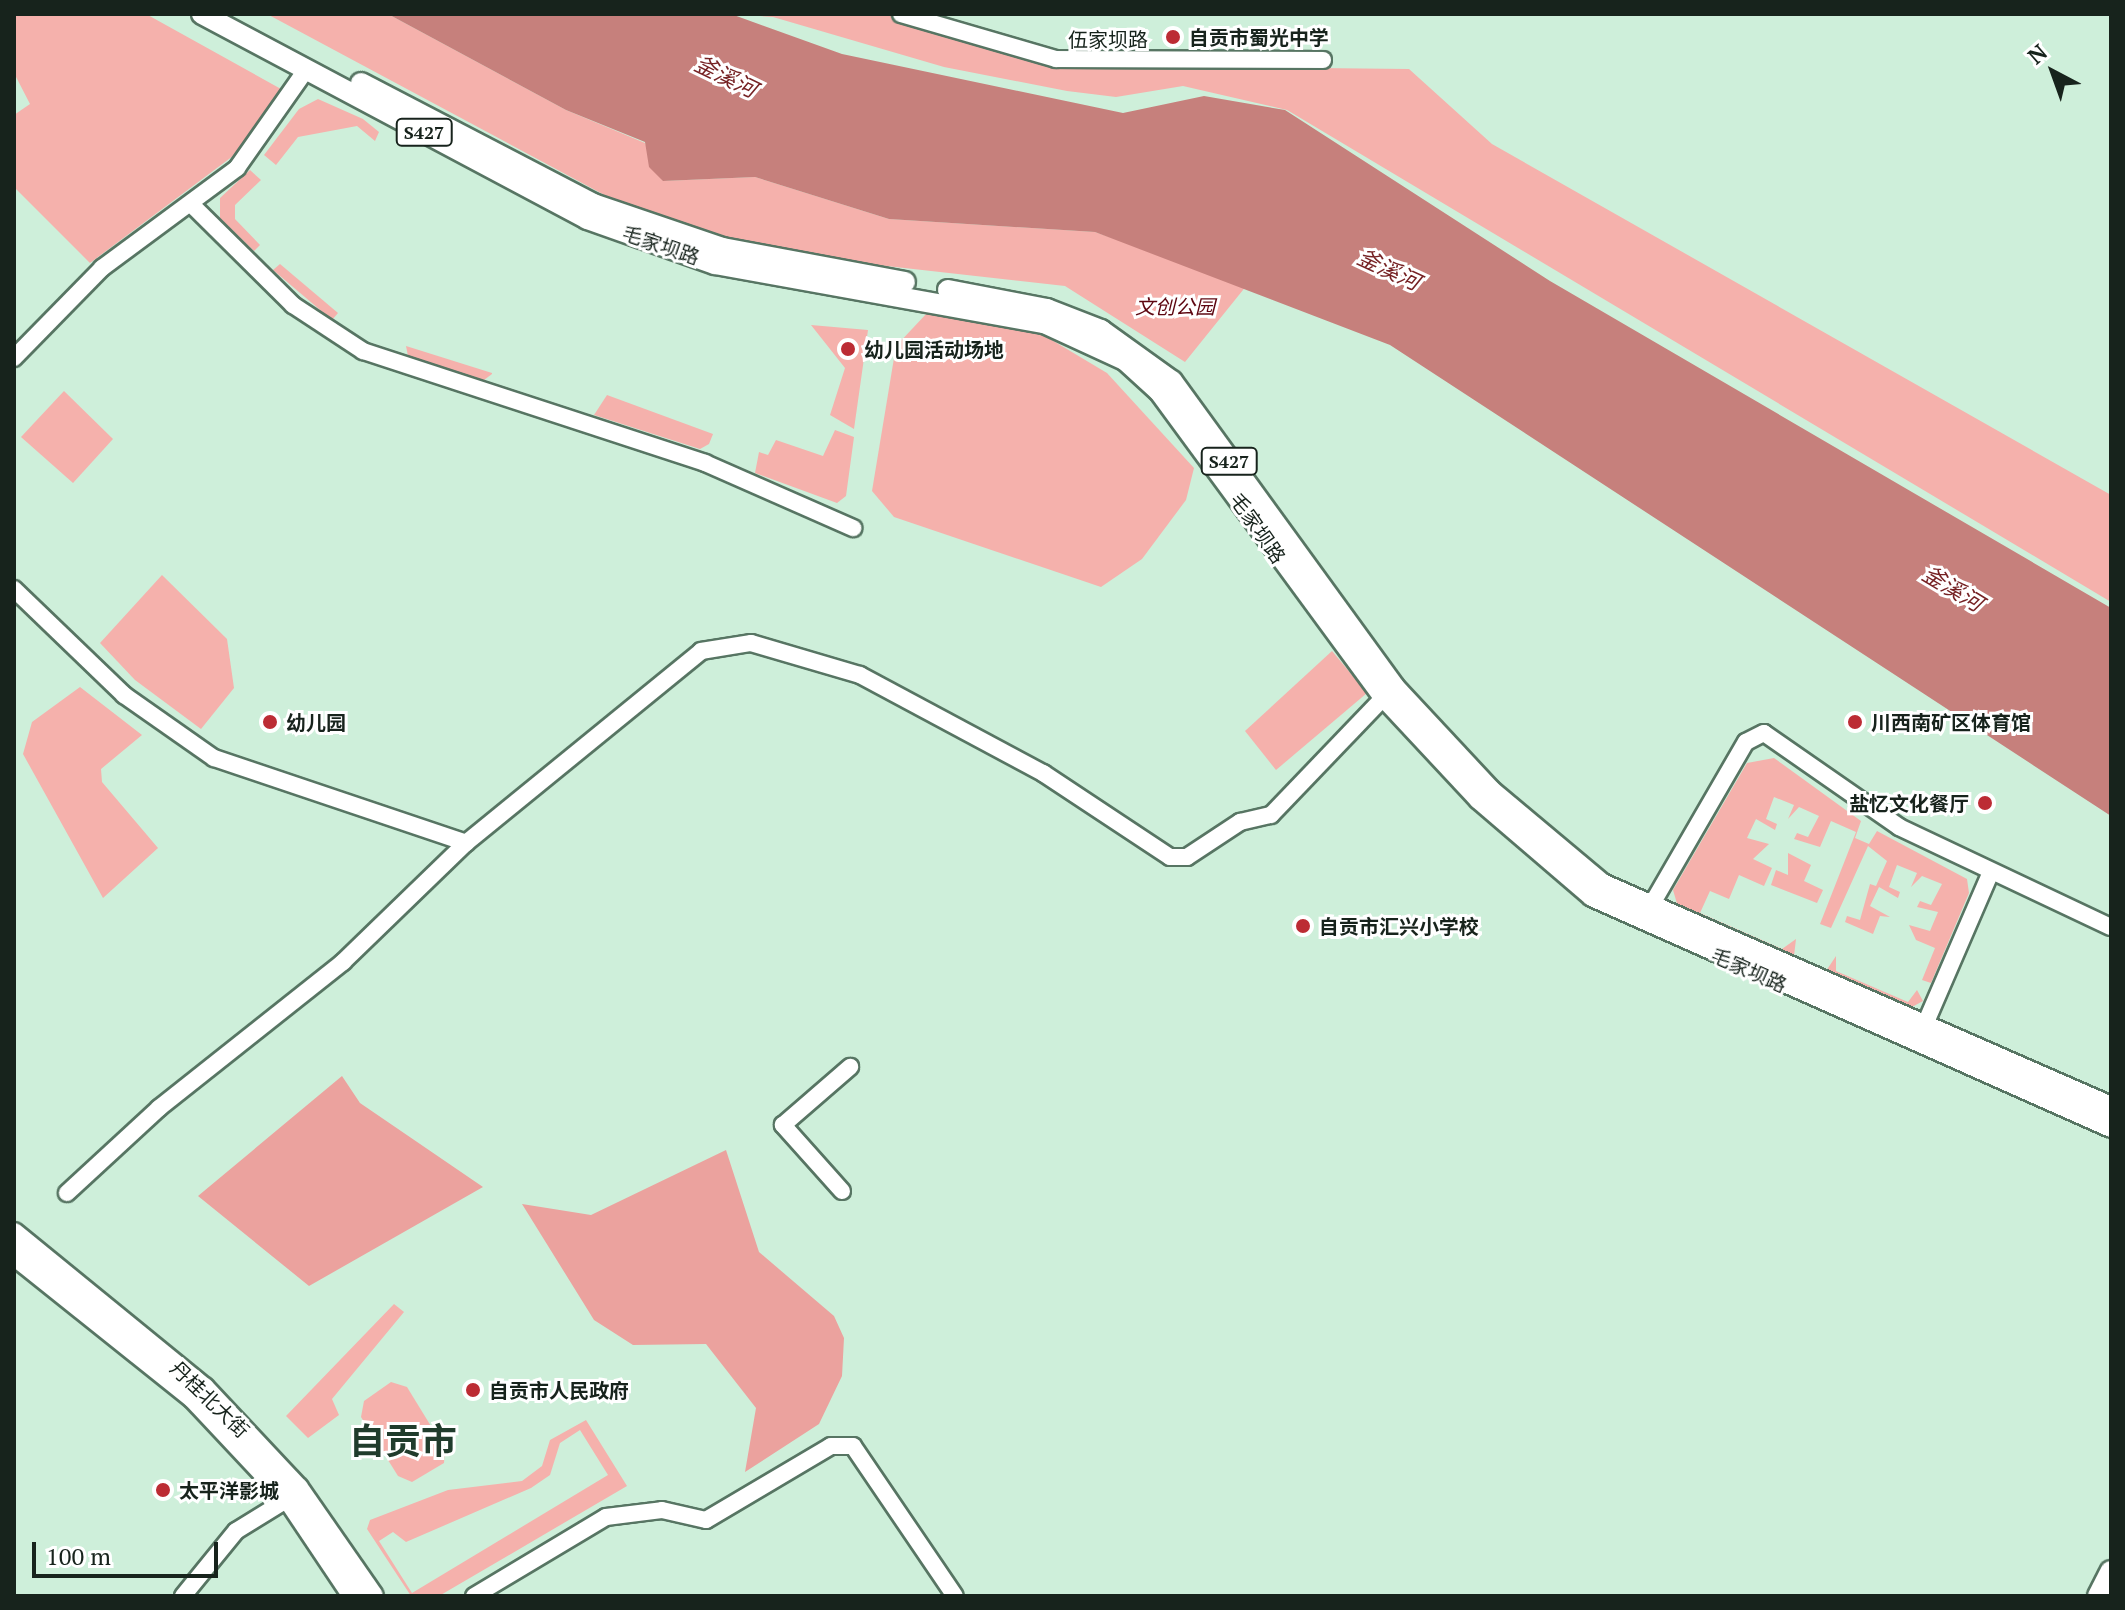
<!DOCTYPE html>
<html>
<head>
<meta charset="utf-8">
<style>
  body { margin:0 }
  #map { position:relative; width:2125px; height:1610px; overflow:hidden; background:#ceefda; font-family:"PT Serif","Noto Sans SC",serif }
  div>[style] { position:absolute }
  .green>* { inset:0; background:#f5b1ac }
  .forest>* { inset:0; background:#eba29e }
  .water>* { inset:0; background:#c6807c }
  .roads { filter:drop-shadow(2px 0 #577563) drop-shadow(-2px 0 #577563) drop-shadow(0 2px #577563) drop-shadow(0 -2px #577563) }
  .minor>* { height:16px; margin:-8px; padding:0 8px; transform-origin:8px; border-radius:8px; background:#fff }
  .major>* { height:20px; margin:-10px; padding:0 10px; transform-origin:10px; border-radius:10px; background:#fff }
  .dots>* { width:22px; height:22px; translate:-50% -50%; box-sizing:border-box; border:4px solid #fff; border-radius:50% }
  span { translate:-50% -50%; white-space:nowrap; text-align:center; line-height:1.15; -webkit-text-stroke:6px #fff; paint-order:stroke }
  .shield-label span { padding:2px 6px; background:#fff; border:2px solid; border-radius:6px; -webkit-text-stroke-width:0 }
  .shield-label { font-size:18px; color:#17231c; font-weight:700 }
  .poi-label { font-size:20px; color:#17231c; font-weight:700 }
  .left { translate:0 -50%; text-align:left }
  .right { translate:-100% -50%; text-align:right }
  .street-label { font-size:20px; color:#17231c }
  .park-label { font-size:20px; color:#5d0610; font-style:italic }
  .water-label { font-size:22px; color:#762224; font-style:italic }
  .town-label { font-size:36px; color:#203c2c; font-weight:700 }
  .frame { position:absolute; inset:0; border:16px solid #17231c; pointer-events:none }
  .north { position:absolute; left:2013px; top:32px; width:80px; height:80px; -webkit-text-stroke:6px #fff; paint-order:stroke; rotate:319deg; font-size:22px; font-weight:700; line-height:32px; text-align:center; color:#17231c }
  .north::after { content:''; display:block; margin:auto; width:28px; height:36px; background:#17231c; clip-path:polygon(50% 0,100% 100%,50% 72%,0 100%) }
  .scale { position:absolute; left:32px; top:1542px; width:186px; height:36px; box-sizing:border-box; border:4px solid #17231c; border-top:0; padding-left:10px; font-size:24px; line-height:28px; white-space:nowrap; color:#17231c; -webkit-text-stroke:6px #fff; paint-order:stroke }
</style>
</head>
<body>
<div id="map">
  <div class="green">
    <div style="clip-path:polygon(14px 14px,146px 14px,281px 89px,233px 156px,90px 263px,14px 187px,14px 115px,30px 104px,14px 73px)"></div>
    <div style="clip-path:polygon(267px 14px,388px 14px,566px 110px,645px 143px,663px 181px,755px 177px,889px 219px,1095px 232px,1247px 285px,1185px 362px,1065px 286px,833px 260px,723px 239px,610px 198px)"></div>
    <div style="clip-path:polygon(732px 14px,886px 14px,1051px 65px,1409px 69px,1492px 144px,2111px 495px,2111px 602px,1287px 110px,1183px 86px,1116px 97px,1067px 91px,944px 67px,773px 17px)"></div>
    <div style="clip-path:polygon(318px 99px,363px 119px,379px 132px,375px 141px,357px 126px,298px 137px,276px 165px,264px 155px,299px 109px)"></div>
    <div style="clip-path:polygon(250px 170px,261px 180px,235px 205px,235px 219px,260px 245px,254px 251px,220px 218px,220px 198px)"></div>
    <div style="clip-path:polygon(280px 264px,338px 313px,332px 320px,273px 270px)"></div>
    <div style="clip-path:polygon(928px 312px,1040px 333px,1107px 373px,1194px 468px,1186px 500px,1142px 559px,1101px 587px,894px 517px,872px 491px,896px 346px)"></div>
    <div style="clip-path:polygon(811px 325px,868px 330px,854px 429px,830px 415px,845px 368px)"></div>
    <div style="clip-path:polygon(406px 346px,492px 373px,492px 374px,484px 380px,408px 356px)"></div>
    <div style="clip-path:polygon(64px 391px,113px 439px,73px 483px,21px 437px)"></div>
    <div style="clip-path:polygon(607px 395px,713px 434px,709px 444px,700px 449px,594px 415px)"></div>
    <div style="clip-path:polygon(835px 430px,854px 437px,846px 496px,837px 503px,755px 473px,759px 452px,768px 455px,776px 440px,823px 456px)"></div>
    <div style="clip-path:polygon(162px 575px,227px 639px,234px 688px,201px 729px,135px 680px,100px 643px)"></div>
    <div style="clip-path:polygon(1332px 651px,1367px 693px,1276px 770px,1245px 731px)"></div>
    <div style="clip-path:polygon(80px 687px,142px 735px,101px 769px,102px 782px,158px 848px,103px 898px,23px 754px,32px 722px)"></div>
    <div style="clip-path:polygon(1774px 758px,1861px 821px,1855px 838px,1869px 844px,1877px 831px,1967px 879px,1969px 893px,1931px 983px,1922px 980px,1935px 948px,1916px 940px,1909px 925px,1930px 931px,1938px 912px,1917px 907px,1920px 901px,1931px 905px,1942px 884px,1922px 876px,1911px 887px,1917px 873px,1897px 865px,1889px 887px,1900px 892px,1898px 898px,1879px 887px,1870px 906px,1890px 917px,1880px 916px,1873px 934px,1845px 922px,1847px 916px,1860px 920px,1870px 884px,1876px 886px,1887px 861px,1868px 846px,1831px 928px,1820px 924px,1856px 832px,1831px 821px,1820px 847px,1794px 839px,1797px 833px,1808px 837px,1819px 816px,1799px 807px,1788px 819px,1794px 805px,1774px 797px,1766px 819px,1777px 824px,1775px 830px,1756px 819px,1747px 838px,1769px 844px,1753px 859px,1772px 868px,1764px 886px,1739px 875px,1729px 899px,1710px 891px,1700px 913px,1782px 949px,1796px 939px,1794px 956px,1678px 907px,1673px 890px,1747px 763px)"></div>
    <div style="clip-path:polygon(1788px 853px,1811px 865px,1804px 881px,1823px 890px,1817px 903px,1771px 885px,1776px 870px,1788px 875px)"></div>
    <div style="clip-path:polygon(1836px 956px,1836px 971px,1908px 1002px,1917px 990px,1923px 1001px,1912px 1007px,1826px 971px)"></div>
    <div style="clip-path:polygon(394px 1304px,404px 1312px,332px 1399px,339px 1415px,308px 1438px,286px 1416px)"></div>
    <div style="clip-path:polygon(391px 1382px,407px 1387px,445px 1449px,444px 1463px,412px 1482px,398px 1476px,361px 1417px,364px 1401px)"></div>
    <div style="clip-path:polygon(evenodd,586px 1420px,627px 1486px,439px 1596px,411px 1596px,367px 1529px,370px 1520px,448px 1490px,522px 1481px,542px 1466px,550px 1440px,586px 1420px,580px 1430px,608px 1475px,412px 1593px,379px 1541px,393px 1532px,406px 1542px,531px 1488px,550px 1475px,560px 1443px,580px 1430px)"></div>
  </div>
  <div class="forest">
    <div style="clip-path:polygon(342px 1076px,360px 1103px,483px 1187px,309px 1286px,198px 1196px)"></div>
    <div style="clip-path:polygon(726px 1150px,759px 1252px,834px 1316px,844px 1338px,842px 1376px,819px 1424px,745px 1472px,756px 1408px,706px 1344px,633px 1345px,594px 1320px,522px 1204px,591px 1215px)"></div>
  </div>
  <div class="water">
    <div style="clip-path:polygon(388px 14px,731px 14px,842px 54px,1123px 113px,1204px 96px,1285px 110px,1550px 281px,2111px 608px,2111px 816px,1390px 345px,1095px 232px,889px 219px,755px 177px,663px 181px,649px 167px,645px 142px,566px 110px)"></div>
  </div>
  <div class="roads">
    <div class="minor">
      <div style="left:901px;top:14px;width:161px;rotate:16.2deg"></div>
      <div style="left:1056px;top:59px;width:267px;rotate:0.2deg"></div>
      <div style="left:192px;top:205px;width:142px;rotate:44.7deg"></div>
      <div style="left:293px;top:305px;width:84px;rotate:33.3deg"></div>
      <div style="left:363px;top:351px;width:360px;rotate:18.1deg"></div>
      <div style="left:705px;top:463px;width:162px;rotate:23.7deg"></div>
      <div style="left:14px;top:358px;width:126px;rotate:-45.6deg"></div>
      <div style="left:102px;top:268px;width:168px;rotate:-36.5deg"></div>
      <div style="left:237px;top:168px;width:120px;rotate:-54.9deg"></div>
      <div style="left:14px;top:589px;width:153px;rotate:43.9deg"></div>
      <div style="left:124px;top:695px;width:110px;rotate:35deg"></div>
      <div style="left:214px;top:758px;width:266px;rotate:18.6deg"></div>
      <div style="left:1649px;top:909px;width:193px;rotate:-59.9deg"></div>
      <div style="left:1746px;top:742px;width:20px;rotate:-27deg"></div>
      <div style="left:1764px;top:733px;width:165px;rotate:34.8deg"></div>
      <div style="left:1899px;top:827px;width:234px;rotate:25.3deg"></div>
      <div style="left:1923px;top:1029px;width:169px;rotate:-66.6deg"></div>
      <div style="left:842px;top:1191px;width:89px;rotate:-131.8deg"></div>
      <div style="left:783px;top:1125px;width:89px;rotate:-40.9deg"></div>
      <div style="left:67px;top:1193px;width:125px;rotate:-42.7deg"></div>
      <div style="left:159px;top:1108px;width:235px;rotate:-38.4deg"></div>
      <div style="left:343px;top:962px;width:171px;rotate:-44.1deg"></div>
      <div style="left:466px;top:843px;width:303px;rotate:-39.2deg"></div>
      <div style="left:701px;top:651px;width:51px;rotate:-9.1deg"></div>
      <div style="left:751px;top:643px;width:114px;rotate:16.4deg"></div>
      <div style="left:860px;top:675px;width:208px;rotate:28.2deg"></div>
      <div style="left:1043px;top:773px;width:152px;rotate:33.5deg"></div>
      <div style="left:1170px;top:857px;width:17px"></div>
      <div style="left:1187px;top:857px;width:64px;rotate:-33.4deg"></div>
      <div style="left:1240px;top:822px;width:32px;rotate:-13deg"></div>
      <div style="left:1271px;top:815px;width:163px;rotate:-46.2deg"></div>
      <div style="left:183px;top:1596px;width:84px;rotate:-50.8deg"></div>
      <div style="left:236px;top:1531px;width:61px;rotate:-31.6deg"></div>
      <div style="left:474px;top:1596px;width:154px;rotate:-30.9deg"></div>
      <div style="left:606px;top:1517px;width:56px;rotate:-7.1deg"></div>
      <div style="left:662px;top:1510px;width:45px;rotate:12.8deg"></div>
      <div style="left:706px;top:1520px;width:145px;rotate:-30.6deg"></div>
      <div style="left:831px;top:1446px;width:22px"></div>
      <div style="left:853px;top:1446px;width:181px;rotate:55.8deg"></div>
    </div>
    <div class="major">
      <div style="left:202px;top:14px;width:436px;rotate:28deg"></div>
      <div style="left:587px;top:219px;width:136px;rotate:19.4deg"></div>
      <div style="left:715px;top:264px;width:334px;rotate:10.2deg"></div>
      <div style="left:1044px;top:323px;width:89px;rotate:24.6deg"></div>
      <div style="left:1125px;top:360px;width:46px;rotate:42.4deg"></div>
      <div style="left:1159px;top:391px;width:380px;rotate:53.7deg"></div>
      <div style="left:1384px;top:697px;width:139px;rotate:47deg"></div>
      <div style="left:1479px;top:799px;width:149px;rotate:40.6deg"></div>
      <div style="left:1592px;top:896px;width:568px;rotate:23.99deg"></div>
      <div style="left:361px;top:83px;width:262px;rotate:27.5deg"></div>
      <div style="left:593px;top:204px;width:136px;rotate:18.8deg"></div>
      <div style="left:722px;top:248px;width:186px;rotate:10.5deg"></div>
      <div style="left:948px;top:290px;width:101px;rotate:10.9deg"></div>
      <div style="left:1047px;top:309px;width:58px;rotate:21.3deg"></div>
      <div style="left:1101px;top:330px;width:87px;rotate:35.7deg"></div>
      <div style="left:1172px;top:381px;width:378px;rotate:54deg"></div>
      <div style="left:1394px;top:687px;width:141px;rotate:47deg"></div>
      <div style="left:1490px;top:790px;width:146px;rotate:40deg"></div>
      <div style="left:1602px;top:884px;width:556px;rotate:23.66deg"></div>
      <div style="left:14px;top:1233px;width:245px;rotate:39.2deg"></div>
      <div style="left:204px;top:1388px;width:137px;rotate:46.8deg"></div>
      <div style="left:298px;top:1488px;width:131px;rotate:55.2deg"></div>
      <div style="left:14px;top:1255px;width:229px;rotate:38.6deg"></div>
      <div style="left:193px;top:1398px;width:139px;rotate:46.8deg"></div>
      <div style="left:288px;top:1499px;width:117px;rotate:56.2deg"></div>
      <div style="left:2098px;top:1596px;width:28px;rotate:-63deg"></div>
    </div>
  </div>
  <div class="dots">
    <div style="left:1173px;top:37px;background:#bc2c34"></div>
    <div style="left:848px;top:349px;background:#bc2c34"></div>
    <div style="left:270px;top:722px;background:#bc2c34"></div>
    <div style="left:1855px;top:722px;background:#bc2c34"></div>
    <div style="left:1985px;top:803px;background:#bc2c34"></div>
    <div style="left:1303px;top:926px;background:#bc2c34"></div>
    <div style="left:473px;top:1390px;background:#bc2c34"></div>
    <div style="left:163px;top:1490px;background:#bc2c34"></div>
  </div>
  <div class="shield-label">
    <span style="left:424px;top:132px">S427</span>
    <span style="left:1229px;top:461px">S427</span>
  </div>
  <div class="poi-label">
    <span class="left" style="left:1189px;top:37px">自贡市蜀光中学</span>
    <span class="left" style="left:864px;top:349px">幼儿园活动场地</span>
    <span class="left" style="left:286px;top:722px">幼儿园</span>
    <span class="left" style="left:1871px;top:722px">川西南矿区体育馆</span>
    <span class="right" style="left:1969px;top:803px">盐忆文化餐厅</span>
    <span class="left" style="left:1319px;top:926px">自贡市汇兴小学校</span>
    <span class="left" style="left:489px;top:1390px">自贡市人民政府</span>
    <span class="left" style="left:179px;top:1490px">太平洋影城</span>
  </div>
  <div class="street-label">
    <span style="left:1108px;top:39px">伍家坝路</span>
    <span style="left:661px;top:245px;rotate:19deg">毛家坝路</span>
    <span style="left:1258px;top:528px;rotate:55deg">毛家坝路</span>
    <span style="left:1749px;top:970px;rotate:24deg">毛家坝路</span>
    <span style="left:210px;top:1399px;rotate:44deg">丹桂北大街</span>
  </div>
  <div class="park-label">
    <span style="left:1175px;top:306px">文创公园</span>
  </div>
  <div class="water-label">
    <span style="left:726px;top:76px;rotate:26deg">釜溪河</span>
    <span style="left:1389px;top:269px;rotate:25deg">釜溪河</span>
    <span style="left:1953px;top:588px;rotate:31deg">釜溪河</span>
  </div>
  <div class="town-label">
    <span style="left:403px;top:1441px">自贡市</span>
  </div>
  <div class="frame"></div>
  <div class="north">N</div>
  <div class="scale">100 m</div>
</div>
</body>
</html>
